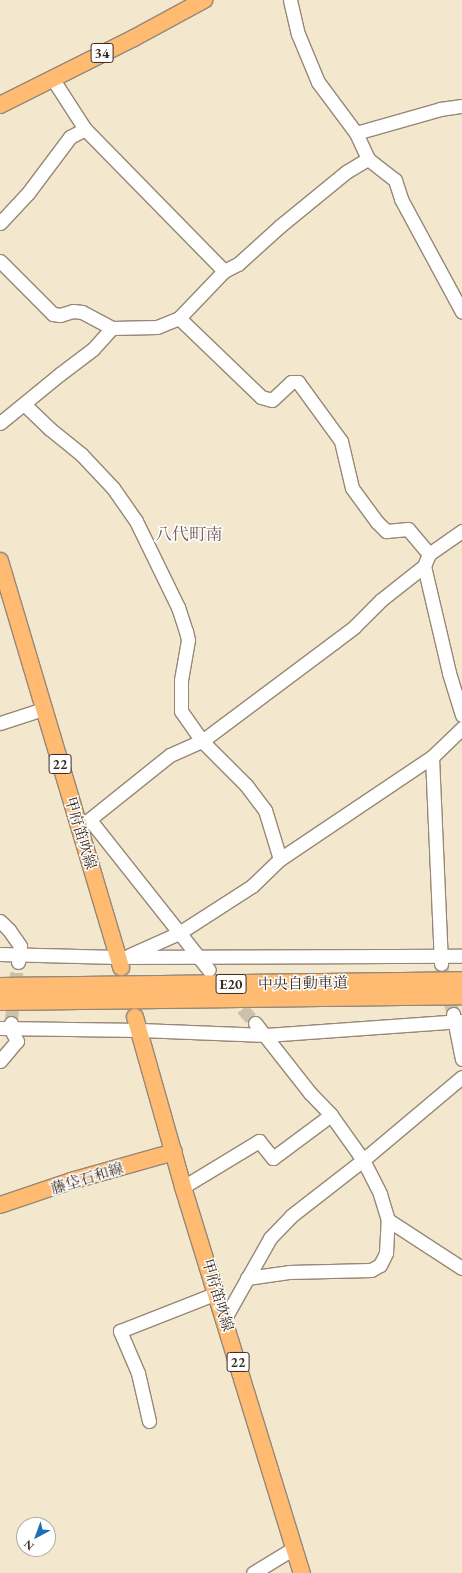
<!DOCTYPE html>
<html>
<head>
<meta charset="utf-8">
<style>
  body { margin:0 }
  #map { position:relative; width:462px; height:1573px; overflow:hidden; background:#f3e7ce; font-family:"EB Garamond","Noto Serif JP",serif }
  div>[style] { position:absolute }
  .minor-tunnel>* { height:13px; margin-top:-6.5px; transform-origin:0; background:repeating-linear-gradient(90deg,#cec1ab 0 13px,transparent 0 19px) }
  .roads { filter:drop-shadow(1px 0 #978876) drop-shadow(-1px 0 #978876) drop-shadow(0 1px #978876) drop-shadow(0 -1px #978876) }
  .minor>* { height:13px; margin:-6.5px; padding:0 6.5px; transform-origin:6.5px; border-radius:6.5px; background:#fff }
  .major>* { height:16px; margin:-8px; padding:0 8px; transform-origin:8px; border-radius:8px; background:#ffbb71 }
  .highway>* { height:18px; margin:-9px; padding:0 9px; transform-origin:9px; border-radius:9px; background:#ffbb71 }
  span { translate:-50% -50%; white-space:nowrap; text-align:center; line-height:1.15; -webkit-text-stroke:3px #fff; paint-order:stroke }
  .shield-label span { padding:1px 3px; background:#fff; border:1px solid; border-radius:3px; -webkit-text-stroke-width:0 }
  .shield-label { font-size:14px; color:#3b2a1e; font-weight:700 }
  .street-label { font-size:15px; color:#3b2a1e }
  .quarter-label { font-size:17px; color:#755a5b }
  .north { position:absolute; left:16px; top:1517px; width:40px; height:40px; box-sizing:border-box; background:#fff; border:1px solid #b1aaa5; border-radius:50%; rotate:221deg; font-size:11px; font-weight:700; line-height:16px; text-align:center; color:#3b2a1e }
  .north::after { content:''; display:block; margin:auto; width:14px; height:18px; background:#1f6fb2; clip-path:polygon(50% 0,100% 100%,50% 72%,0 100%) }
</style>
</head>
<body>
<div id="map">
  <div class="minor-tunnel">
    <div style="left:441px;top:964px;width:50px;rotate:76.2deg"></div>
    <div style="left:230px;top:994px;width:38px;rotate:49deg"></div>
    <div style="left:11px;top:1023px;width:61px;rotate:-83.5deg"></div>
  </div>
  <div class="roads">
    <div class="minor">
      <div style="left:290px;top:0;width:35px;rotate:77deg"></div>
      <div style="left:298px;top:34px;width:52px;rotate:67.4deg"></div>
      <div style="left:318px;top:82px;width:64px;rotate:53.3deg"></div>
      <div style="left:356px;top:133px;width:29px;rotate:65deg"></div>
      <div style="left:368px;top:159px;width:34px;rotate:38deg"></div>
      <div style="left:395px;top:180px;width:20px;rotate:72deg"></div>
      <div style="left:401px;top:199px;width:128px;rotate:61.6deg"></div>
      <div style="left:52px;top:78px;width:61px;rotate:57.1deg"></div>
      <div style="left:85px;top:129px;width:199px;rotate:45.6deg"></div>
      <div style="left:356px;top:133px;width:87px;rotate:-15.9deg"></div>
      <div style="left:440px;top:109px;width:22px;rotate:-8deg"></div>
      <div style="left:0;top:223px;width:41px;rotate:-47deg"></div>
      <div style="left:28px;top:193px;width:70px;rotate:-53.1deg"></div>
      <div style="left:70px;top:137px;width:17px;rotate:-28deg"></div>
      <div style="left:0;top:261px;width:75px;rotate:45deg"></div>
      <div style="left:53px;top:314px;width:7px;rotate:8deg"></div>
      <div style="left:60px;top:315px;width:14px;rotate:-17deg"></div>
      <div style="left:73px;top:311px;width:9px;rotate:6deg"></div>
      <div style="left:82px;top:312px;width:34px;rotate:28deg"></div>
      <div style="left:112px;top:328px;width:45px;rotate:-1.3deg"></div>
      <div style="left:157px;top:327px;width:24px;rotate:-22deg"></div>
      <div style="left:179px;top:318px;width:65px;rotate:-46.2deg"></div>
      <div style="left:224px;top:271px;width:16px;rotate:-27deg"></div>
      <div style="left:238px;top:264px;width:57px;rotate:-42.1deg"></div>
      <div style="left:280px;top:226px;width:85px;rotate:-39.3deg"></div>
      <div style="left:346px;top:172px;width:26px;rotate:-31deg"></div>
      <div style="left:179px;top:318px;width:114px;rotate:43.9deg"></div>
      <div style="left:261px;top:397px;width:11px;rotate:15deg"></div>
      <div style="left:272px;top:400px;width:26px;rotate:-43deg"></div>
      <div style="left:291px;top:382px;width:7px"></div>
      <div style="left:298px;top:382px;width:73px;rotate:53.9deg"></div>
      <div style="left:341px;top:441px;width:48px;rotate:76.8deg"></div>
      <div style="left:352px;top:488px;width:42px;rotate:53.7deg"></div>
      <div style="left:377px;top:522px;width:13px;rotate:45deg"></div>
      <div style="left:386px;top:531px;width:22px;rotate:-5deg"></div>
      <div style="left:408px;top:529px;width:33px;rotate:50deg"></div>
      <div style="left:24px;top:404px;width:36px;rotate:44deg"></div>
      <div style="left:50px;top:429px;width:40px;rotate:39deg"></div>
      <div style="left:81px;top:454px;width:47px;rotate:46.7deg"></div>
      <div style="left:113px;top:488px;width:40px;rotate:55.1deg"></div>
      <div style="left:136px;top:521px;width:96px;rotate:64deg"></div>
      <div style="left:178px;top:607px;width:25px;rotate:72deg"></div>
      <div style="left:186px;top:631px;width:9px;rotate:77deg"></div>
      <div style="left:188px;top:640px;width:41px;rotate:99.9deg"></div>
      <div style="left:181px;top:680px;width:31px;rotate:90deg"></div>
      <div style="left:181px;top:711px;width:37px;rotate:55deg"></div>
      <div style="left:202px;top:741px;width:62px;rotate:45deg"></div>
      <div style="left:246px;top:785px;width:31px;rotate:53deg"></div>
      <div style="left:265px;top:810px;width:51px;rotate:73deg"></div>
      <div style="left:0;top:423px;width:77px;rotate:-39.2deg"></div>
      <div style="left:60px;top:374px;width:41px;rotate:-37.1deg"></div>
      <div style="left:93px;top:349px;width:28px;rotate:-48deg"></div>
      <div style="left:424px;top:566px;width:110px;rotate:76.8deg"></div>
      <div style="left:449px;top:673px;width:44px;rotate:72.8deg"></div>
      <div style="left:0;top:723px;width:45px;rotate:-18deg"></div>
      <div style="left:432px;top:757px;width:207px;rotate:87.5deg"></div>
      <div style="left:90px;top:820px;width:191px;rotate:51.6deg"></div>
      <div style="left:80px;top:827px;width:115px;rotate:-38.7deg"></div>
      <div style="left:170px;top:755px;width:35px;rotate:-24deg"></div>
      <div style="left:202px;top:741px;width:164px;rotate:-36.8deg"></div>
      <div style="left:333px;top:643px;width:26px;rotate:-37deg"></div>
      <div style="left:354px;top:627px;width:38px;rotate:-45deg"></div>
      <div style="left:381px;top:600px;width:55px;rotate:-38.3deg"></div>
      <div style="left:424px;top:566px;width:13px;rotate:-67deg"></div>
      <div style="left:429px;top:554px;width:40px;rotate:-34.9deg"></div>
      <div style="left:0;top:921px;width:13px;rotate:45deg"></div>
      <div style="left:9px;top:930px;width:19px;rotate:55deg"></div>
      <div style="left:20px;top:946px;width:16px;rotate:97deg"></div>
      <div style="left:0;top:954px;width:118px;rotate:1.5deg"></div>
      <div style="left:118px;top:957px;width:344px;rotate:-0.2deg"></div>
      <div style="left:130px;top:955px;width:54px;rotate:-24.2deg"></div>
      <div style="left:179px;top:933px;width:87px;rotate:-32.8deg"></div>
      <div style="left:252px;top:886px;width:39px;rotate:-44deg"></div>
      <div style="left:280px;top:859px;width:183px;rotate:-33.9deg"></div>
      <div style="left:432px;top:757px;width:42px;rotate:-44deg"></div>
      <div style="left:453px;top:1014px;width:46px;rotate:78.7deg"></div>
      <div style="left:255px;top:1023px;width:89px;rotate:51.8deg"></div>
      <div style="left:310px;top:1093px;width:30px;rotate:46deg"></div>
      <div style="left:331px;top:1115px;width:55px;rotate:54.6deg"></div>
      <div style="left:363px;top:1160px;width:38px;rotate:63deg"></div>
      <div style="left:380px;top:1194px;width:27px;rotate:73deg"></div>
      <div style="left:388px;top:1220px;width:88px;rotate:33deg"></div>
      <div style="left:0;top:1028px;width:140px;rotate:0.8deg"></div>
      <div style="left:140px;top:1030px;width:126px;rotate:2.3deg"></div>
      <div style="left:266px;top:1035px;width:196px;rotate:-4.1deg"></div>
      <div style="left:0;top:1061px;width:26px;rotate:-50deg"></div>
      <div style="left:17px;top:1041px;width:15px;rotate:-118deg"></div>
      <div style="left:10px;top:1028px;width:5px;rotate:-79deg"></div>
      <div style="left:183px;top:1187px;width:89px;rotate:-31.2deg"></div>
      <div style="left:259px;top:1141px;width:22px;rotate:51deg"></div>
      <div style="left:273px;top:1158px;width:72px;rotate:-36.6deg"></div>
      <div style="left:247px;top:1278px;width:42px;rotate:-8.1deg"></div>
      <div style="left:289px;top:1272px;width:82px;rotate:-1.4deg"></div>
      <div style="left:371px;top:1270px;width:10px;rotate:-29deg"></div>
      <div style="left:380px;top:1265px;width:13px;rotate:-63deg"></div>
      <div style="left:386px;top:1253px;width:33px;rotate:-87deg"></div>
      <div style="left:225px;top:1318px;width:92px;rotate:-60.6deg"></div>
      <div style="left:270px;top:1238px;width:30px;rotate:-46deg"></div>
      <div style="left:291px;top:1216px;width:91px;rotate:-37.9deg"></div>
      <div style="left:363px;top:1160px;width:129px;rotate:-40deg"></div>
      <div style="left:149px;top:1421px;width:49px;rotate:-102.9deg"></div>
      <div style="left:138px;top:1373px;width:46px;rotate:-113.2deg"></div>
      <div style="left:120px;top:1331px;width:104px;rotate:-21.4deg"></div>
      <div style="left:253px;top:1573px;width:48px;rotate:-31.4deg"></div>
    </div>
    <div class="major">
      <div style="left:0;top:105px;width:150px;rotate:-26.6deg"></div>
      <div style="left:134px;top:38px;width:80px;rotate:-28.5deg"></div>
      <div style="left:0;top:561px;width:424px;rotate:73.4deg"></div>
      <div style="left:135px;top:1017px;width:177px;rotate:74.2deg"></div>
      <div style="left:183px;top:1187px;width:404px;rotate:72.9deg"></div>
      <div style="left:0;top:1205px;width:75px;rotate:-18.7deg"></div>
      <div style="left:71px;top:1181px;width:107px;rotate:-15.7deg"></div>
    </div>
    <div class="highway">
      <div style="left:0;top:987px;width:462px;rotate:-0.7deg"></div>
      <div style="left:0;top:1001px;width:462px;rotate:-0.7deg"></div>
    </div>
  </div>
  <div class="shield-label">
    <span style="left:102px;top:53px">34</span>
    <span style="left:60px;top:764px">22</span>
    <span style="left:231px;top:984px">E20</span>
    <span style="left:238px;top:1362px">22</span>
  </div>
  <div class="street-label">
    <span style="left:81px;top:833px;rotate:73deg">甲府笛吹線</span>
    <span style="left:303px;top:983px;rotate:-1deg">中央自動車道</span>
    <span style="left:87px;top:1178px;rotate:-17deg">藤垈石和線</span>
    <span style="left:218px;top:1295px;rotate:73deg">甲府笛吹線</span>
  </div>
  <div class="quarter-label">
    <span style="left:189px;top:535px">八代町南</span>
  </div>
  <div class="north">N</div>
</div>
</body>
</html>
